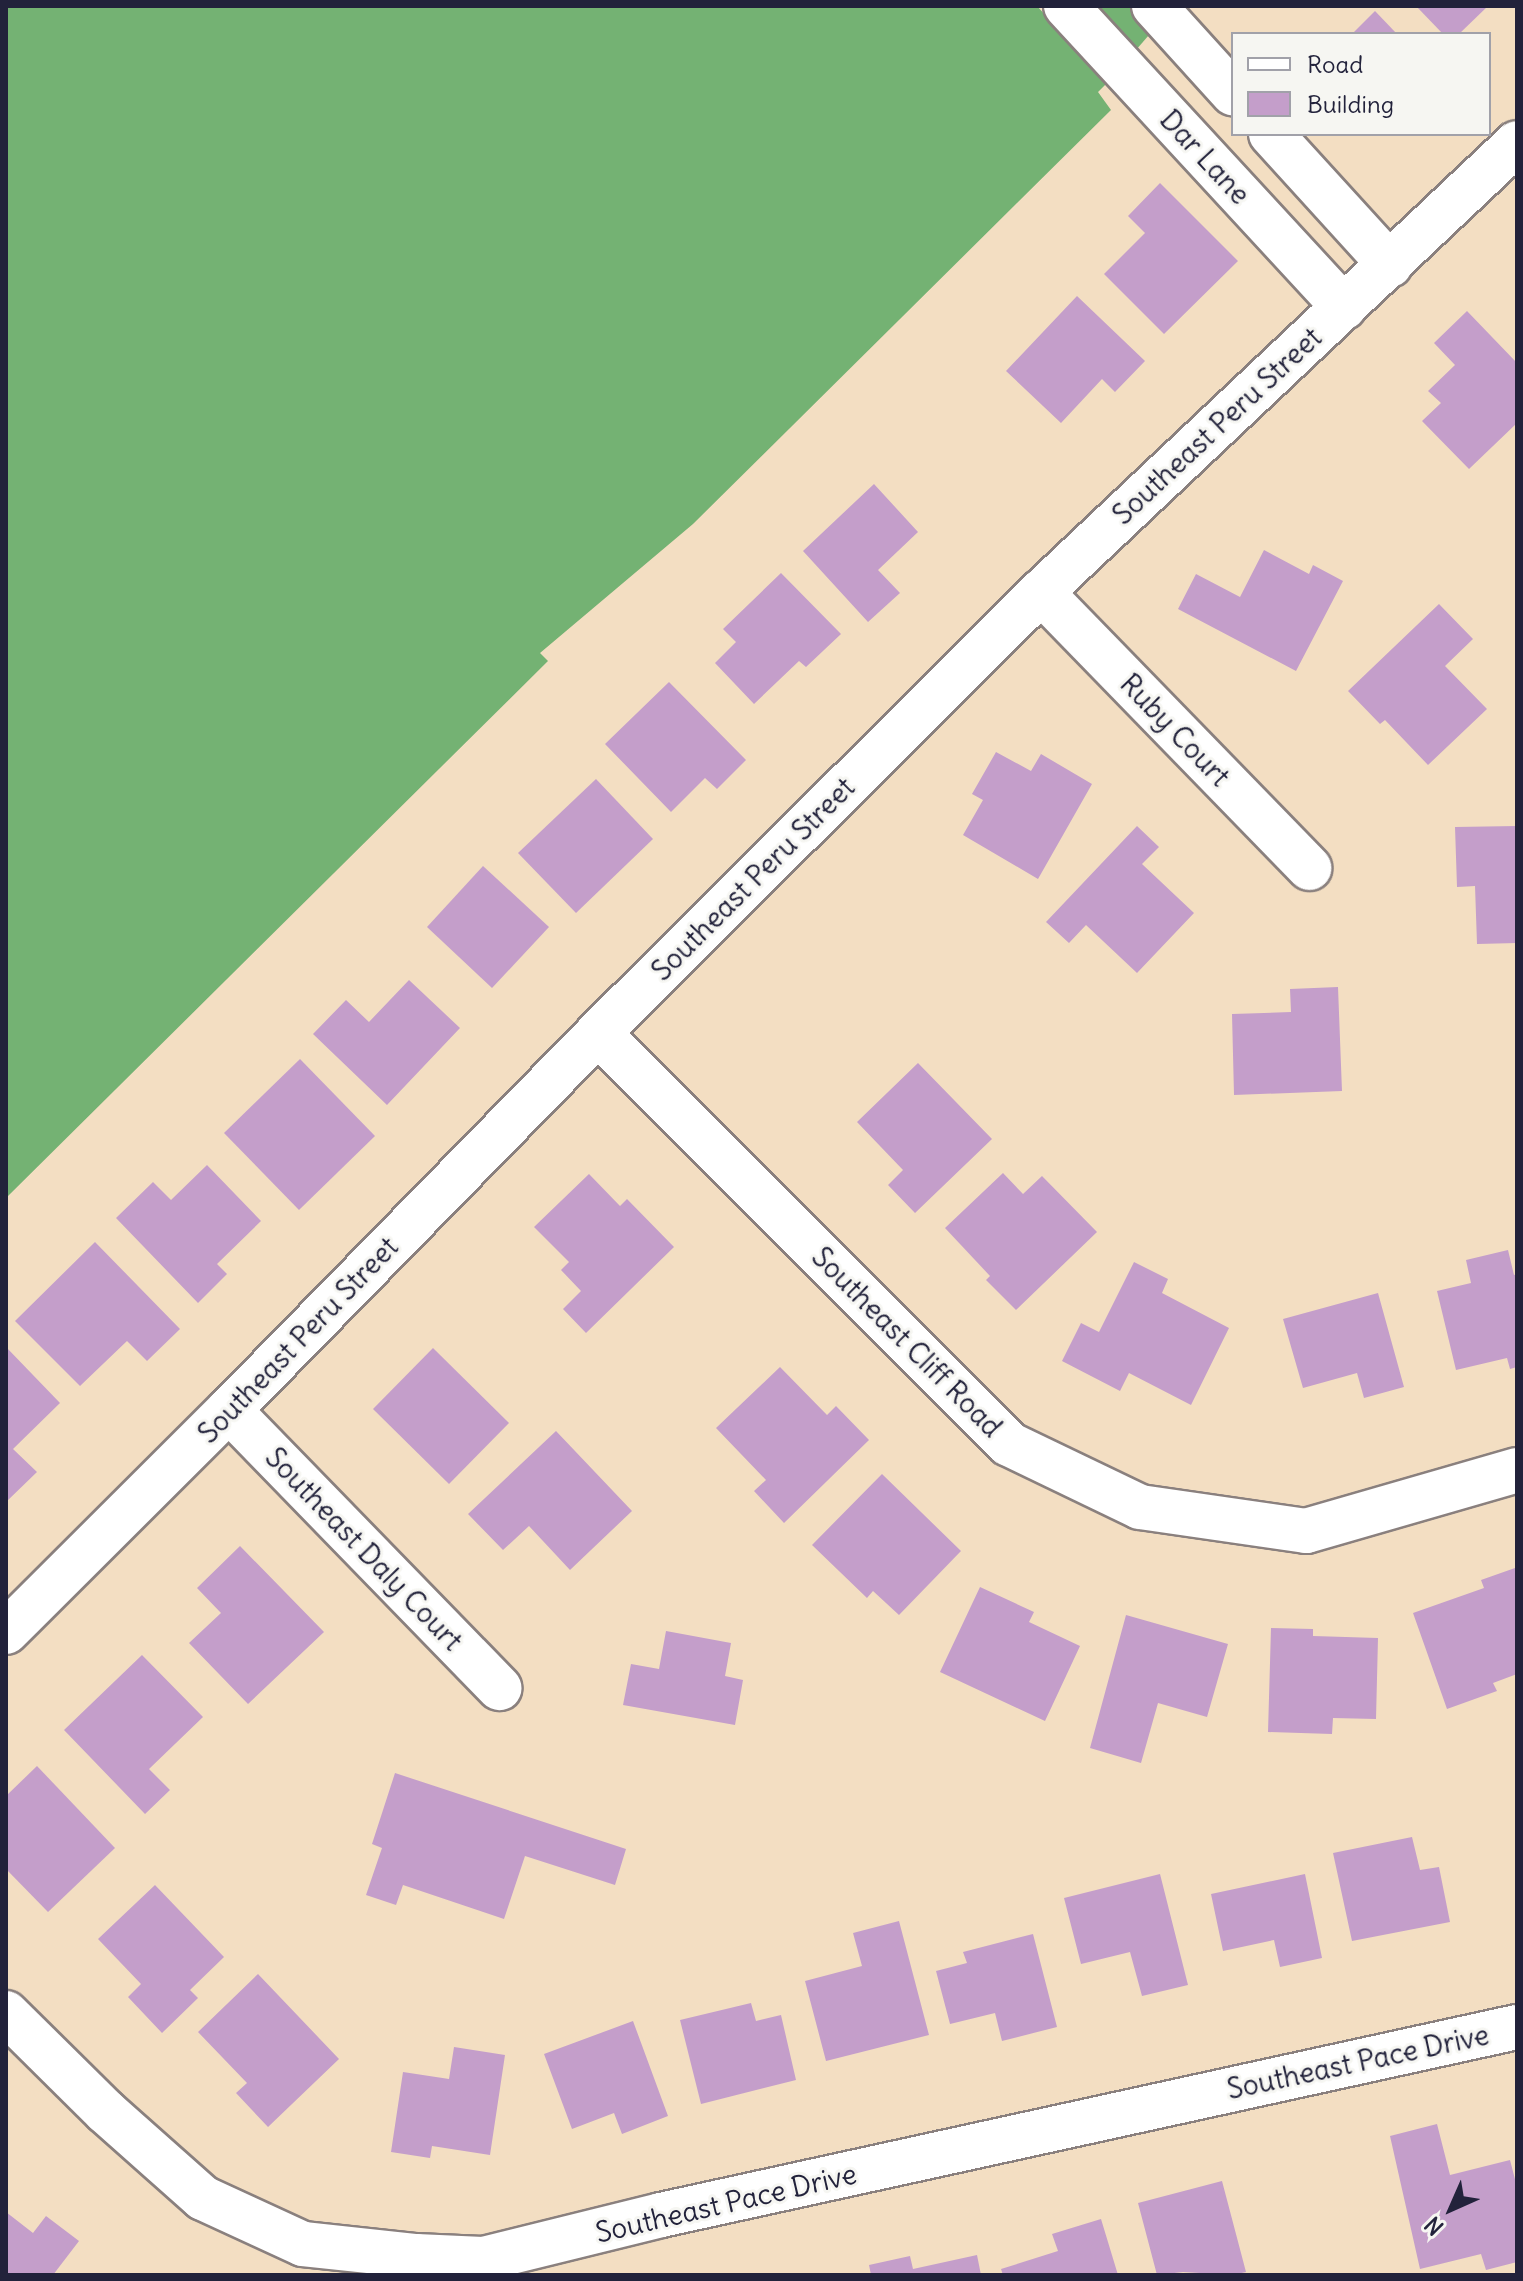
<!DOCTYPE html>
<html>
<head>
<meta charset="utf-8">
<style>
  body { margin:0 }
  #map { position:relative; width:1523px; height:2281px; overflow:hidden; background:#f3dec2; font-family:Delius,sans-serif }
  div>[style] { position:absolute }
  .forest>* { inset:0; background:#74b273 }
  .building>* { inset:0; background:#c49eca }
  .roads { filter:drop-shadow(2px 0 #8a807e) drop-shadow(-2px 0 #8a807e) drop-shadow(0 2px #8a807e) drop-shadow(0 -2px #8a807e) }
  .street>* { height:44px; margin:-22px; padding:0 22px; transform-origin:22px; border-radius:22px; background:#fff }
  span { translate:-50% -50%; white-space:nowrap; text-align:center; line-height:1.15; -webkit-text-stroke:6px #f6f6f2; paint-order:stroke }
  .street-label { font-size:28px; color:#22223b }
  .frame { position:absolute; inset:0; border:8px solid #22223b; pointer-events:none }
  .legend { position:absolute; left:1231px; top:32px; width:260px; height:104px; box-sizing:border-box; background:#f6f6f2; border:2px solid #a1a1a9; margin:0; padding:10px 14px; list-style:none; font-size:24px; color:#22223b }
  .legend li { display:flex; align-items:center; gap:16px; height:40px }
  .legend b { width:40px; border:2px solid #a1a1a9 }
  .north { position:absolute; left:1411px; top:2169px; width:80px; height:80px; -webkit-text-stroke:6px #f6f6f2; paint-order:stroke; rotate:225deg; font-size:22px; font-weight:700; line-height:32px; text-align:center; color:#22223b }
  .north::after { content:''; display:block; margin:auto; width:28px; height:36px; background:#22223b; clip-path:polygon(50% 0,100% 100%,50% 72%,0 100%) }
</style>
</head>
<body>
<div id="map">
  <div class="forest">
    <div style="clip-path:polygon(6px 6px,1037px 6px,1107px 83px,1098px 92px,1111px 110px,693px 524px,540px 653px,548px 661px,6px 1198px)"></div>
    <div style="clip-path:polygon(1096px 6px,1135px 6px,1155px 28px,1136px 50px)"></div>
  </div>
  <div class="building">
    <div style="clip-path:polygon(1416px 6px,1488px 6px,1459px 34px,1443px 34px)"></div>
    <div style="clip-path:polygon(1375px 11px,1397px 34px,1352px 34px)"></div>
    <div style="clip-path:polygon(1160px 183px,1238px 261px,1164px 334px,1104px 274px,1145px 233px,1128px 216px)"></div>
    <div style="clip-path:polygon(1077px 296px,1145px 361px,1115px 392px,1102px 379px,1061px 423px,1006px 371px)"></div>
    <div style="clip-path:polygon(1467px 311px,1517px 363px,1517px 423px,1469px 469px,1422px 421px,1441px 403px,1428px 391px,1455px 365px,1434px 343px)"></div>
    <div style="clip-path:polygon(874px 484px,918px 532px,878px 570px,900px 593px,868px 622px,803px 551px)"></div>
    <div style="clip-path:polygon(1264px 550px,1309px 574px,1313px 565px,1343px 581px,1296px 671px,1178px 609px,1196px 574px,1240px 597px)"></div>
    <div style="clip-path:polygon(781px 573px,841px 634px,806px 667px,799px 661px,754px 704px,715px 663px,736px 642px,723px 629px)"></div>
    <div style="clip-path:polygon(1439px 604px,1473px 639px,1445px 666px,1487px 709px,1428px 765px,1385px 720px,1380px 724px,1348px 691px)"></div>
    <div style="clip-path:polygon(669px 682px,746px 760px,717px 789px,705px 778px,671px 812px,605px 744px)"></div>
    <div style="clip-path:polygon(996px 752px,1031px 771px,1041px 754px,1092px 784px,1038px 879px,963px 835px,983px 800px,972px 794px)"></div>
    <div style="clip-path:polygon(596px 779px,653px 839px,576px 913px,518px 853px)"></div>
    <div style="clip-path:polygon(1137px 826px,1159px 847px,1142px 864px,1194px 913px,1137px 973px,1086px 925px,1069px 943px,1046px 922px)"></div>
    <div style="clip-path:polygon(1517px 826px,1517px 943px,1477px 944px,1475px 886px,1457px 887px,1455px 827px)"></div>
    <div style="clip-path:polygon(483px 866px,549px 927px,492px 988px,427px 927px)"></div>
    <div style="clip-path:polygon(409px 980px,460px 1028px,387px 1105px,313px 1034px,346px 1000px,369px 1022px)"></div>
    <div style="clip-path:polygon(1338px 987px,1342px 1091px,1234px 1095px,1232px 1014px,1291px 1012px,1290px 989px)"></div>
    <div style="clip-path:polygon(300px 1059px,375px 1136px,299px 1210px,224px 1133px)"></div>
    <div style="clip-path:polygon(918px 1063px,992px 1139px,915px 1213px,888px 1185px,903px 1170px,857px 1122px)"></div>
    <div style="clip-path:polygon(207px 1165px,261px 1221px,217px 1264px,227px 1274px,198px 1303px,116px 1218px,153px 1182px,171px 1200px)"></div>
    <div style="clip-path:polygon(1003px 1173px,1023px 1194px,1042px 1176px,1097px 1232px,1016px 1310px,986px 1280px,990px 1276px,945px 1228px)"></div>
    <div style="clip-path:polygon(589px 1174px,620px 1206px,627px 1199px,674px 1247px,586px 1333px,563px 1309px,581px 1291px,561px 1270px,569px 1262px,534px 1227px)"></div>
    <div style="clip-path:polygon(95px 1242px,180px 1329px,147px 1361px,127px 1341px,80px 1386px,15px 1321px)"></div>
    <div style="clip-path:polygon(1508px 1250px,1514px 1275px,1517px 1274px,1517px 1367px,1510px 1369px,1507px 1358px,1456px 1370px,1437px 1291px,1471px 1283px,1466px 1260px)"></div>
    <div style="clip-path:polygon(1134px 1262px,1168px 1279px,1162px 1293px,1229px 1328px,1191px 1405px,1129px 1373px,1120px 1391px,1062px 1361px,1081px 1323px,1099px 1332px)"></div>
    <div style="clip-path:polygon(1378px 1293px,1404px 1387px,1364px 1398px,1357px 1373px,1303px 1388px,1283px 1319px)"></div>
    <div style="clip-path:polygon(6px 1347px,60px 1403px,13px 1449px,37px 1472px,6px 1502px)"></div>
    <div style="clip-path:polygon(433px 1348px,509px 1423px,449px 1484px,373px 1409px)"></div>
    <div style="clip-path:polygon(780px 1367px,827px 1415px,836px 1406px,869px 1440px,784px 1523px,754px 1491px,766px 1480px,716px 1428px)"></div>
    <div style="clip-path:polygon(556px 1431px,632px 1511px,570px 1570px,529px 1526px,503px 1550px,468px 1514px)"></div>
    <div style="clip-path:polygon(882px 1474px,961px 1551px,899px 1615px,873px 1591px,867px 1598px,812px 1545px)"></div>
    <div style="clip-path:polygon(240px 1546px,324px 1632px,248px 1704px,189px 1643px,221px 1613px,197px 1588px)"></div>
    <div style="clip-path:polygon(1515px 1568px,1517px 1674px,1493px 1683px,1497px 1691px,1447px 1709px,1413px 1613px,1484px 1588px,1481px 1580px)"></div>
    <div style="clip-path:polygon(980px 1587px,1034px 1612px,1029px 1622px,1080px 1646px,1045px 1721px,940px 1672px)"></div>
    <div style="clip-path:polygon(1126px 1615px,1228px 1644px,1207px 1717px,1158px 1703px,1141px 1763px,1090px 1748px)"></div>
    <div style="clip-path:polygon(1271px 1628px,1313px 1629px,1313px 1636px,1378px 1638px,1376px 1719px,1333px 1718px,1332px 1734px,1268px 1732px)"></div>
    <div style="clip-path:polygon(666px 1631px,731px 1643px,725px 1676px,743px 1680px,735px 1725px,623px 1705px,631px 1664px,659px 1669px)"></div>
    <div style="clip-path:polygon(142px 1655px,203px 1717px,149px 1769px,170px 1790px,145px 1814px,64px 1730px)"></div>
    <div style="clip-path:polygon(37px 1766px,115px 1848px,48px 1912px,6px 1869px,6px 1796px)"></div>
    <div style="clip-path:polygon(395px 1773px,626px 1849px,615px 1885px,525px 1856px,504px 1919px,403px 1885px,396px 1905px,366px 1895px,382px 1848px,372px 1844px)"></div>
    <div style="clip-path:polygon(1412px 1837px,1420px 1870px,1439px 1867px,1450px 1922px,1352px 1941px,1333px 1853px)"></div>
    <div style="clip-path:polygon(1160px 1874px,1188px 1985px,1142px 1996px,1130px 1952px,1081px 1964px,1064px 1898px)"></div>
    <div style="clip-path:polygon(1305px 1874px,1322px 1958px,1280px 1967px,1274px 1940px,1223px 1951px,1211px 1894px)"></div>
    <div style="clip-path:polygon(155px 1885px,224px 1957px,190px 1990px,198px 1998px,162px 2033px,128px 1997px,141px 1984px,98px 1939px)"></div>
    <div style="clip-path:polygon(899px 1921px,929px 2035px,826px 2061px,805px 1981px,862px 1966px,853px 1933px)"></div>
    <div style="clip-path:polygon(1033px 1934px,1057px 2027px,1002px 2041px,995px 2013px,950px 2024px,936px 1971px,967px 1963px,963px 1952px)"></div>
    <div style="clip-path:polygon(258px 1974px,339px 2059px,268px 2127px,236px 2093px,247px 2083px,198px 2032px)"></div>
    <div style="clip-path:polygon(751px 2003px,756px 2021px,781px 2015px,796px 2080px,701px 2104px,680px 2020px)"></div>
    <div style="clip-path:polygon(633px 2021px,668px 2116px,622px 2134px,614px 2113px,572px 2129px,544px 2054px)"></div>
    <div style="clip-path:polygon(454px 2047px,505px 2055px,490px 2155px,432px 2146px,430px 2158px,391px 2152px,403px 2072px,449px 2079px)"></div>
    <div style="clip-path:polygon(1437px 2124px,1450px 2175px,1510px 2160px,1517px 2187px,1517px 2262px,1486px 2270px,1481px 2254px,1420px 2269px,1390px 2136px)"></div>
    <div style="clip-path:polygon(1222px 2181px,1246px 2272px,1233px 2275px,1183px 2272px,1157px 2275px,1138px 2203px)"></div>
    <div style="clip-path:polygon(6px 2212px,33px 2233px,46px 2216px,79px 2241px,53px 2275px,6px 2275px)"></div>
    <div style="clip-path:polygon(1101px 2219px,1118px 2275px,1003px 2275px,1001px 2269px,1058px 2251px,1052px 2234px)"></div>
    <div style="clip-path:polygon(977px 2255px,981px 2275px,871px 2275px,869px 2265px,910px 2256px,913px 2269px)"></div>
  </div>
  <div class="roads">
    <div class="street">
      <div style="left:1066px;top:6px;width:410px;rotate:47.3deg"></div>
      <div style="left:1154px;top:6px;width:118px;rotate:47.8deg"></div>
      <div style="left:1271px;top:134px;width:177px;rotate:47.7deg"></div>
      <div style="left:1041px;top:592px;width:385px;rotate:45.8deg"></div>
      <div style="left:598px;top:1033px;width:581px;rotate:45deg"></div>
      <div style="left:1009px;top:1444px;width:145px;rotate:25.7deg"></div>
      <div style="left:1140px;top:1507px;width:168px;rotate:8.2deg"></div>
      <div style="left:1306px;top:1531px;width:220px;rotate:-16.1deg"></div>
      <div style="left:229px;top:1410px;width:388px;rotate:45.8deg"></div>
      <div style="left:6px;top:1632px;width:315px;rotate:-44.9deg"></div>
      <div style="left:229px;top:1410px;width:528px;rotate:-45.61deg"></div>
      <div style="left:598px;top:1033px;width:625px;rotate:-44.87deg"></div>
      <div style="left:1041px;top:592px;width:654px;rotate:-43.33deg"></div>
      <div style="left:6px;top:2013px;width:139px;rotate:44.7deg"></div>
      <div style="left:105px;top:2111px;width:131px;rotate:41.6deg"></div>
      <div style="left:203px;top:2198px;width:110px;rotate:24.7deg"></div>
      <div style="left:303px;top:2244px;width:114px;rotate:6.1deg"></div>
      <div style="left:416px;top:2256px;width:67px;rotate:2.6deg"></div>
      <div style="left:483px;top:2259px;width:183px;rotate:-13.9deg"></div>
      <div style="left:661px;top:2215px;width:876px;rotate:-12.39deg"></div>
    </div>
  </div>
  <div class="street-label">
    <span style="left:1205px;top:157px;rotate:47deg">Dar Lane</span>
    <span style="left:1217px;top:426px;rotate:-43deg">Southeast Peru Street</span>
    <span style="left:1175px;top:730px;rotate:46deg">Ruby Court</span>
    <span style="left:753px;top:879px;rotate:-45deg">Southeast Peru Street</span>
    <span style="left:298px;top:1340px;rotate:-46deg">Southeast Peru Street</span>
    <span style="left:907px;top:1342px;rotate:45deg">Southeast Cliff Road</span>
    <span style="left:364px;top:1549px;rotate:46deg">Southeast Daly Court</span>
    <span style="left:1358px;top:2062px;rotate:-12deg">Southeast Pace Drive</span>
    <span style="left:726px;top:2203px;rotate:-13deg">Southeast Pace Drive</span>
  </div>
  <div class="frame"></div>
  <ul class="legend">
  <li><b style="height:10px;background:#fff"></b>Road</li>
  <li><b style="height:22px;background:#c49eca"></b>Building</li>
  </ul>
  <div class="north">N</div>
</div>
</body>
</html>
